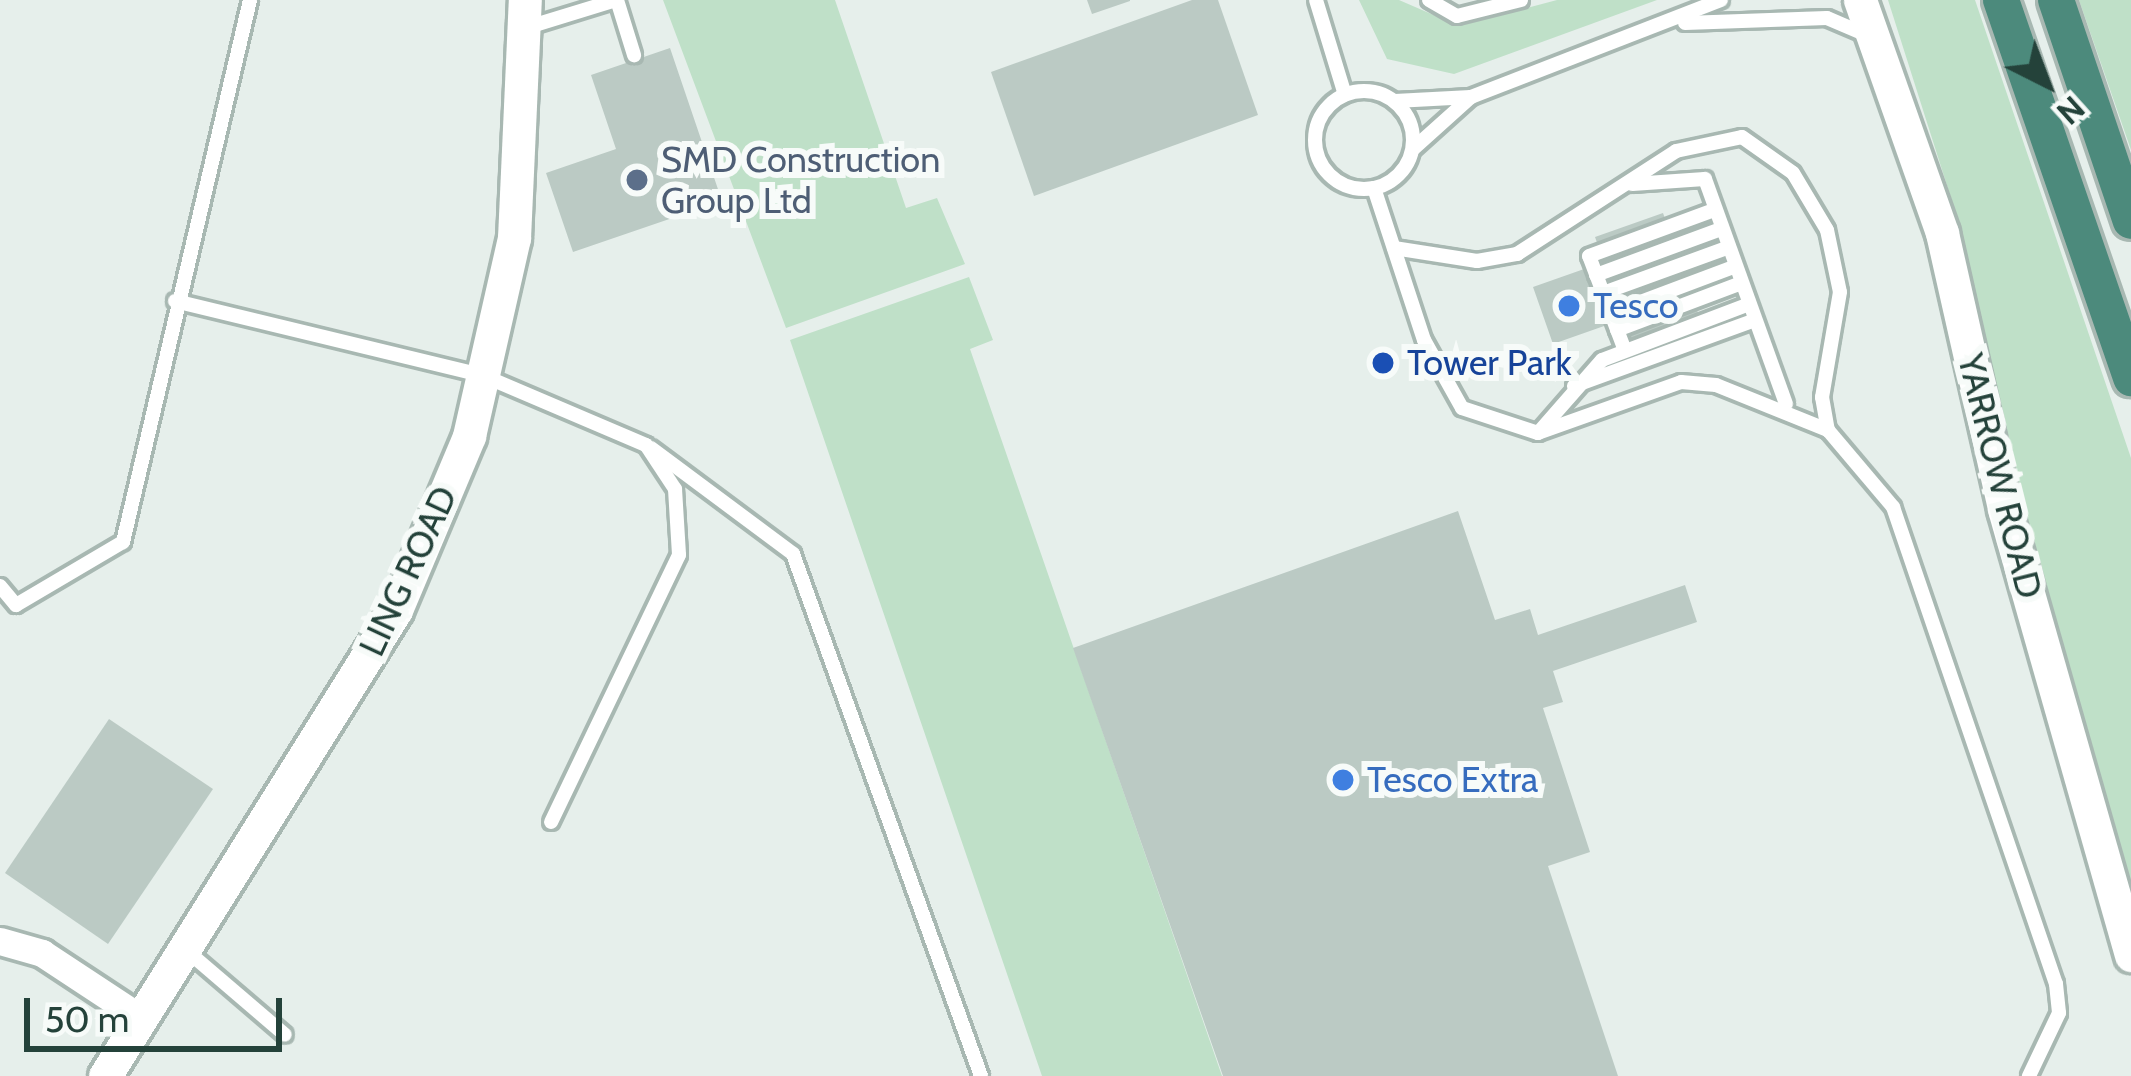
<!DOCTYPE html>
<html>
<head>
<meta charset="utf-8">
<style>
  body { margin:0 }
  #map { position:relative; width:2131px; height:1076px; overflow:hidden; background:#e6efeb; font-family:Cabin,sans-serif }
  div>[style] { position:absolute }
  .green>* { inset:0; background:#bfe0c8 }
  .building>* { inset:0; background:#bbcac4 }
  .roads { filter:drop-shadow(3px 0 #a8b8b2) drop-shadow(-3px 0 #a8b8b2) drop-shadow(0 3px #a8b8b2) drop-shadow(0 -3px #a8b8b2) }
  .service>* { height:14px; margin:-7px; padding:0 7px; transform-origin:7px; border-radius:7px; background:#fff }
  .service>.ring { margin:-7px; padding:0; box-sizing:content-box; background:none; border:14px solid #fff; border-radius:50% }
  .minor>* { height:27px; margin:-13.5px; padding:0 13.5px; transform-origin:13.5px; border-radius:13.5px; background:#fff }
  .tertiary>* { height:33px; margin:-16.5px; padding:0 16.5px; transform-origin:16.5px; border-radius:16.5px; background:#fff }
  .trunk>* { height:36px; margin:-18px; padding:0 18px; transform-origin:18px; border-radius:18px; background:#4c8a7c }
  .dots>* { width:33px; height:33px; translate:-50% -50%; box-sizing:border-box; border:6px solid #f7fbf9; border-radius:50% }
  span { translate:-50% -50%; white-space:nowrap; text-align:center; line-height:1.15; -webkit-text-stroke:12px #f7fbf9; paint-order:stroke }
  .service-label { font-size:36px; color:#4e5e75 }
  .left { translate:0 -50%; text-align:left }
  .shop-label { font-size:36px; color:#366cbe }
  .transit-label { font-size:36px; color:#164399 }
  .street-label { font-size:36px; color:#24423a }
  .north { position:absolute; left:1987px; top:24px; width:120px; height:120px; -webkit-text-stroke:9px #f7fbf9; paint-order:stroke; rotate:138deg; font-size:33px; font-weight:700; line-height:48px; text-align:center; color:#24423a }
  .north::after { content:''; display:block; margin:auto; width:42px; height:54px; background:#24423a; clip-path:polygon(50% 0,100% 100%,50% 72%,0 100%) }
  .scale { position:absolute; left:24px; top:998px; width:258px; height:54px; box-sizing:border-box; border:6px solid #24423a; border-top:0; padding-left:15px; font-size:36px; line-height:42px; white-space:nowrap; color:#24423a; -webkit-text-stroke:9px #f7fbf9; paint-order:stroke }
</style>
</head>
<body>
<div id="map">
  <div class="green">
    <div style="clip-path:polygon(663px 0,835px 0,906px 208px,937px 198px,965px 264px,786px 328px)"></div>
    <div style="clip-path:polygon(1359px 0,1399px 0,1459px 26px,1557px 0,1657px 0,1454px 74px,1387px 59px)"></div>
    <div style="clip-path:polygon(1888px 0,1975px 0,2131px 458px,2131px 888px,1999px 452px,1958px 220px)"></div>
    <div style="clip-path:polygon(2079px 0,2131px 0,2131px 150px)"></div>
    <div style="clip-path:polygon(969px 277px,993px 340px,970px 349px,1222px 1076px,1042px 1076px,790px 340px)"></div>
  </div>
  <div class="building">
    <div style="clip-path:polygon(1087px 0,1130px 0,1130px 1px,1092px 14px)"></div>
    <div style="clip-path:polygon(1192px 0,1218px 0,1258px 115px,1034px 196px,991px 72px)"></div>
    <div style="clip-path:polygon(670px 48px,722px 201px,573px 252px,546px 173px,616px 149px,591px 75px)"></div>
    <div style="clip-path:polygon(1663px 213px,1703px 327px,1635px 350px,1624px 319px,1553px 344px,1533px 287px,1604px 262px,1595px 237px)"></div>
    <div style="clip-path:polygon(1458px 511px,1495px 620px,1530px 609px,1538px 635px,1685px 585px,1697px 622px,1553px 671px,1563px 702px,1543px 708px,1590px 852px,1548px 866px,1618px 1076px,1223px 1076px,1073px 648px)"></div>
    <div style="clip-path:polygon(109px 719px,213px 789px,108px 944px,5px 873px)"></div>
  </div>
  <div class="roads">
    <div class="service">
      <div style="left:617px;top:0;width:58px;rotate:72.8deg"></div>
      <div style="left:1316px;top:0;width:99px;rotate:73deg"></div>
      <div style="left:1429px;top:0;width:32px;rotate:30deg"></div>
      <div style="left:1457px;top:16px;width:66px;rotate:-14deg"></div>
      <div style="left:1685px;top:23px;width:142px;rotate:-2deg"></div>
      <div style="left:1827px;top:18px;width:46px;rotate:23.2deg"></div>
      <div style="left:525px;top:28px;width:95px;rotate:-17.1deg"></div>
      <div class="ring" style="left:1315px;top:91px;width:84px;height:84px"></div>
      <div style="left:1395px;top:101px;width:76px;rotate:-3deg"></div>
      <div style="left:1413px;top:149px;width:78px;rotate:-41.9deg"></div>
      <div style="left:1471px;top:97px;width:268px;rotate:-21.2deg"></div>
      <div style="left:1632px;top:184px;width:73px;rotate:-3.9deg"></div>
      <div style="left:1705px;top:179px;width:239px;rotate:70.2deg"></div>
      <div style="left:1374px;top:188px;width:160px;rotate:71.8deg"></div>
      <div style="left:1424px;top:340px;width:78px;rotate:60.8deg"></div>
      <div style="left:1462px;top:408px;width:80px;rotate:18.2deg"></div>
      <div style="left:1538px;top:433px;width:152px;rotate:-19.6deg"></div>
      <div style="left:1681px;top:382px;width:35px;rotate:5deg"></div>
      <div style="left:1716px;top:385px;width:121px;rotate:21.9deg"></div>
      <div style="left:1828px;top:430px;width:101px;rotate:49.8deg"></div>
      <div style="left:1893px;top:507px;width:504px;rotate:71.13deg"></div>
      <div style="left:2056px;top:984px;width:29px;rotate:84deg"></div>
      <div style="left:2059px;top:1013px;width:70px;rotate:115.5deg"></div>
      <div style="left:1394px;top:248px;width:84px;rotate:8.9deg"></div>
      <div style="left:1477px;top:261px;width:41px;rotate:-9.9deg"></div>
      <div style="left:1517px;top:254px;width:189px;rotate:-32.9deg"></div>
      <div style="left:1676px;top:151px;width:67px;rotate:-12deg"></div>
      <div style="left:1742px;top:137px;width:62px;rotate:35.2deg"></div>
      <div style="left:1793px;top:173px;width:66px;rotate:59.2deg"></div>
      <div style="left:1827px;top:230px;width:63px;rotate:78.2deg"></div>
      <div style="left:1840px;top:292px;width:107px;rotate:99.7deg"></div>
      <div style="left:1822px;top:397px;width:34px;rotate:80deg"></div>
      <div style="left:1596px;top:275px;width:130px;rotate:-20.2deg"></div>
      <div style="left:1603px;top:293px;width:129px;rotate:-20deg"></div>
      <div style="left:175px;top:301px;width:318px;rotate:13.6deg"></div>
      <div style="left:484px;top:376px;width:176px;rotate:23.1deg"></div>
      <div style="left:646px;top:445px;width:53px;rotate:56.6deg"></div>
      <div style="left:675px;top:489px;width:66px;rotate:86.5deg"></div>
      <div style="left:679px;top:555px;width:296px;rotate:115.6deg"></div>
      <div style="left:1611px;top:313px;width:128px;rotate:-20.6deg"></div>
      <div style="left:1617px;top:330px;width:127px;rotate:-20.7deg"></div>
      <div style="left:1624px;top:348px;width:98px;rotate:-110.8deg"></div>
      <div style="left:1589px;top:256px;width:130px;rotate:-20.2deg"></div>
      <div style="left:1574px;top:386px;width:187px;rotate:-20deg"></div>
      <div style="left:1538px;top:433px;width:97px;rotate:-48.8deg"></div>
      <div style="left:1602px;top:360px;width:152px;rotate:-20.8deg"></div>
      <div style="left:651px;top:448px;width:177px;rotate:36.7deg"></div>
      <div style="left:793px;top:554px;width:555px;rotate:70.19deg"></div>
      <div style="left:0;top:586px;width:25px;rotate:50deg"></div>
      <div style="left:16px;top:605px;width:124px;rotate:-30.5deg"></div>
      <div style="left:123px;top:542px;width:557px;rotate:-76.81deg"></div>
      <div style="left:186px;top:950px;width:130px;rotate:40.6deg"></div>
    </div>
    <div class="minor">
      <div style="left:0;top:941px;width:44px;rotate:15.9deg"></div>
      <div style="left:42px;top:953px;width:120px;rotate:33.4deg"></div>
    </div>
    <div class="tertiary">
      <div style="left:1860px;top:0;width:247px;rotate:70.6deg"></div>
      <div style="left:1942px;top:233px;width:283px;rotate:77.3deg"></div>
      <div style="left:2004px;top:509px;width:464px;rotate:74.1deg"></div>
      <div style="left:105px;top:1076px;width:549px;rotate:-58.02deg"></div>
      <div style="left:396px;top:610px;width:189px;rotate:-67.2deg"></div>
      <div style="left:469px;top:436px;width:203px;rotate:-77.2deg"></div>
      <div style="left:514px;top:238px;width:238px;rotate:-87.4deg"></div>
    </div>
    <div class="trunk">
      <div style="left:2001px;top:0;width:400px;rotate:71deg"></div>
      <div style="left:2056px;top:0;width:233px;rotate:71.3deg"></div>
    </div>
  </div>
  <div class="dots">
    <div style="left:637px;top:180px;background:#5c6f8a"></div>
    <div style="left:1569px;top:306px;background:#3f7fe0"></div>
    <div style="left:1383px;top:363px;background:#1a4fb4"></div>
    <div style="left:1343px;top:780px;background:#3f7fe0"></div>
  </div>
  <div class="service-label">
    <span class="left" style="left:661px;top:180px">SMD Construction<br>Group Ltd</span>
  </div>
  <div class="shop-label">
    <span class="left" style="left:1593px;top:306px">Tesco</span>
    <span class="left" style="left:1367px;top:780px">Tesco Extra</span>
  </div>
  <div class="transit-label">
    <span class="left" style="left:1407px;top:363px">Tower Park</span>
  </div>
  <div class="street-label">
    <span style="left:2000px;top:476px;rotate:76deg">YARROW ROAD</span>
    <span style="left:408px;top:571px;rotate:-65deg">LING ROAD</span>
  </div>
  <div class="north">N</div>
  <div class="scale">50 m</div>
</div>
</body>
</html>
